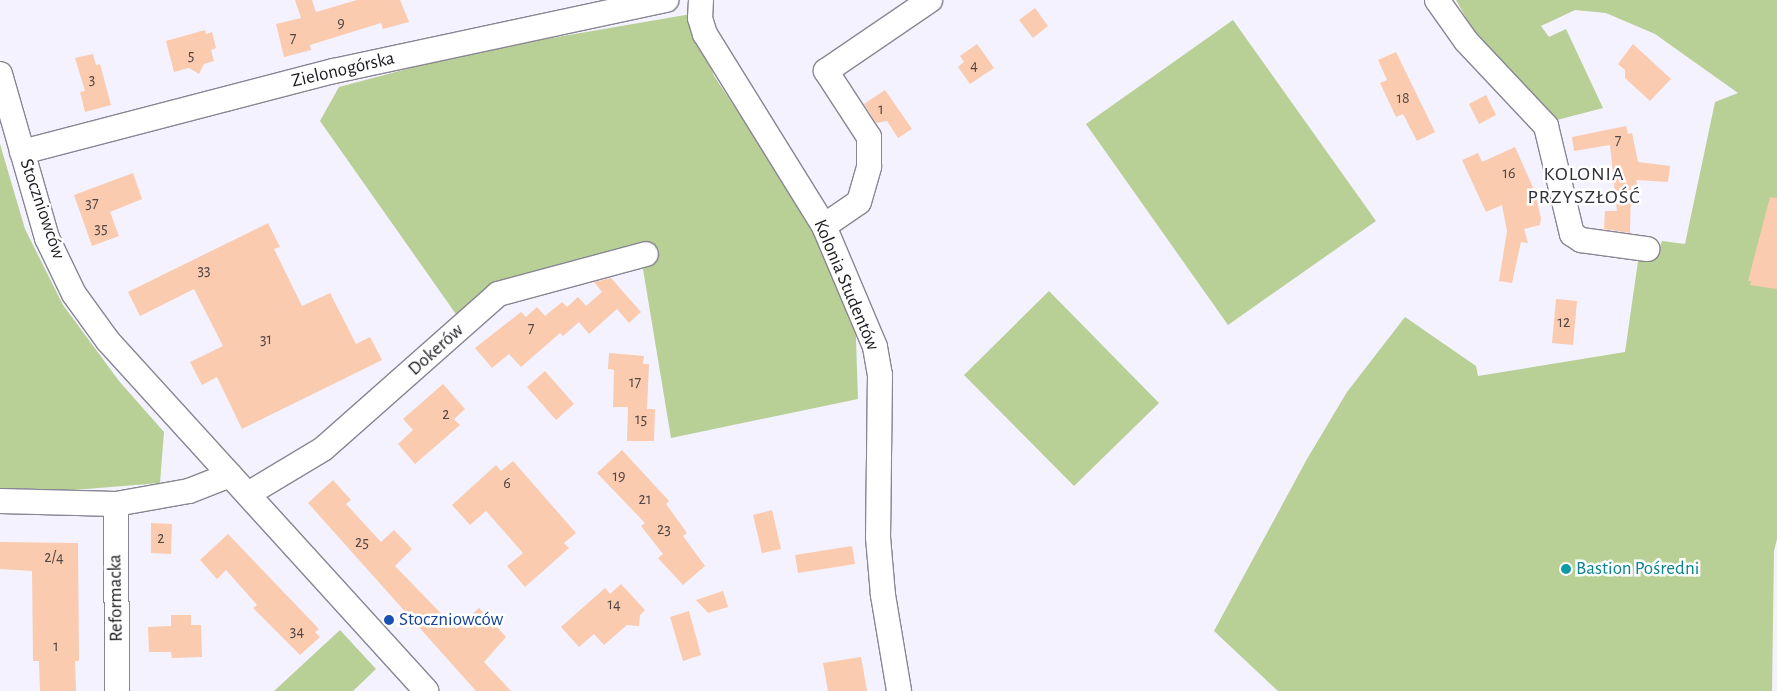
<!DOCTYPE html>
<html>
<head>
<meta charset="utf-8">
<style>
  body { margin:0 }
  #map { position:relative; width:1777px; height:691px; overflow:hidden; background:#f3f2fe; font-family:"Alegreya Sans",sans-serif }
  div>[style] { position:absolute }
  .green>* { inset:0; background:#b8cf96 }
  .building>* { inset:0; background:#facbaf }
  .roads { filter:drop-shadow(1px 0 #888693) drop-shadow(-1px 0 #888693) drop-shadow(0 1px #888693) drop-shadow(0 -1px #888693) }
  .minor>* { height:24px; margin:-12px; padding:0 12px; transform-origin:12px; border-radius:12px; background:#fff }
  .dots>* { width:14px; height:14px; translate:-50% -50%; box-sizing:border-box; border:2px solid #fff; border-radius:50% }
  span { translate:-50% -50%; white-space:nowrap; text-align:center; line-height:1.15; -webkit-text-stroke:5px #fff; paint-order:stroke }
  .number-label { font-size:16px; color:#524643 }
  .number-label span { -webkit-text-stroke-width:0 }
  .street-label { font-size:19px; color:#1a1a1f }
  .culture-label { font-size:19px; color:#0d838f }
  .left { translate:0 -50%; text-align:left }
  .transit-label { font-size:19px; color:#164399 }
  .neighbourhood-label { font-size:20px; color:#31303b; letter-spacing:1px }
</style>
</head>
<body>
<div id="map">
  <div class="green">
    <div style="clip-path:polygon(1456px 0,1777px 0,1777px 539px,1774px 551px,1772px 691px,1278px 691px,1214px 631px,1307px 459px,1347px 392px,1405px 317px,1476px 366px,1478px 376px,1625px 352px,1639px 254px,1656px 256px,1662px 241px,1685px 244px,1715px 102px,1738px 93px,1655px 34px,1606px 13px,1575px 10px,1541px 26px,1549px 37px,1566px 29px,1603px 108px,1553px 121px,1486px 54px)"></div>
    <div style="clip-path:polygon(691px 14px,714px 76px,835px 257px,855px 310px,858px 399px,671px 438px,642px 263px,458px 317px,320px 121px,339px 87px,471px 52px)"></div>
    <div style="clip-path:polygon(1233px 20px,1376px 221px,1228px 325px,1086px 124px)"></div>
    <div style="clip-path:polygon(0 144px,25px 229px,63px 305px,119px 381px,164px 432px,160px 483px,74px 490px,0 488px)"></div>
    <div style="clip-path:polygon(1049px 291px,1159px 403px,1074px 486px,964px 375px)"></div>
    <div style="clip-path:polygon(340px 630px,376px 669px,353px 691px,274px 691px)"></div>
  </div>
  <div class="building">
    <div style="clip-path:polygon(295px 0,312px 0,316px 12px,357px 0,400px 0,409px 22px,383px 29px,381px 23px,310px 45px,311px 50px,284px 57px,276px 24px,301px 18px)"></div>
    <div style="clip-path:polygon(1035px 8px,1048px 26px,1033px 38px,1019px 20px)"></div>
    <div style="clip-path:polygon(205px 30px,206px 34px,212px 32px,216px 48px,211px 50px,214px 61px,204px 64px,199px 74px,189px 68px,174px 72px,166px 41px)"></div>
    <div style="clip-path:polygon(977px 44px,994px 68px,970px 84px,958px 67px,964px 62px,960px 56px)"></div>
    <div style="clip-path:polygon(1633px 44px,1671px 79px,1650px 101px,1625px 78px,1625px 70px,1618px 64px)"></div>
    <div style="clip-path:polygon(1396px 52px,1435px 132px,1417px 141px,1403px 114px,1396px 117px,1380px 83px,1387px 80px,1378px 60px)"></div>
    <div style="clip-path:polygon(93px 54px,96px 65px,100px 64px,111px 105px,85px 112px,80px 92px,85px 91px,75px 58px)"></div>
    <div style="clip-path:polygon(885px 90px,912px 129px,898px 138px,887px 121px,876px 123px,864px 104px)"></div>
    <div style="clip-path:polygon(1486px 95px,1496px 115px,1479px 124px,1469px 104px)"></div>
    <div style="clip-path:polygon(1626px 126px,1628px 134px,1632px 133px,1638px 162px,1670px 166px,1668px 182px,1636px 180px,1637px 185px,1631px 186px,1630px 233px,1604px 229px,1605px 211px,1617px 211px,1610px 145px,1574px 151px,1572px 137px)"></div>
    <div style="clip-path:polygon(1515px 147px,1535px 192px,1541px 218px,1540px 225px,1524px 229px,1528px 243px,1521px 242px,1512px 283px,1499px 281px,1507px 231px,1502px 205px,1486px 212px,1462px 160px,1478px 153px,1482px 162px)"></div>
    <div style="clip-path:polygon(133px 173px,142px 199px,110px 212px,119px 236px,92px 246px,74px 195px)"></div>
    <div style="clip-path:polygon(1770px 197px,1777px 198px,1777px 289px,1750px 285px,1751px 281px,1748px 281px)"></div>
    <div style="clip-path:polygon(268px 223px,280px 247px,274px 249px,302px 306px,330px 293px,356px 344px,370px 337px,382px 360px,242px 429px,217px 377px,202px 385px,190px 362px,223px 346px,194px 289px,140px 316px,128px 292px)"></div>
    <div style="clip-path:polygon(611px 278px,641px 312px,629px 323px,617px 309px,589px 334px,579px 322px,563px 336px,560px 333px,521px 367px,509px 354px,492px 368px,475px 348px,521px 312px,526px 317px,537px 307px,545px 316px,562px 302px,567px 307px,578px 297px,586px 306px,602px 292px,594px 282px)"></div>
    <div style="clip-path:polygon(1556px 299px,1577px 301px,1573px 345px,1552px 343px)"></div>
    <div style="clip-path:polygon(609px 353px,644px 356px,643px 364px,649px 364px,647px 409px,655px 409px,654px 441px,627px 441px,628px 407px,613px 407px,614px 370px,608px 369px)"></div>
    <div style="clip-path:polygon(545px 371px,574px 404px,556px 420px,527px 387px)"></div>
    <div style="clip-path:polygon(443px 384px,465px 409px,454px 419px,460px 425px,415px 464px,398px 444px,413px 430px,403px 419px)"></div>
    <div style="clip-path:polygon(622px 450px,669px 501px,666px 504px,687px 533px,683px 536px,705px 566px,683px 585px,658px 558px,663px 554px,641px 526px,645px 523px,597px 473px)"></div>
    <div style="clip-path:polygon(513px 461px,576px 533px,564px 543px,569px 548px,525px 587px,507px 566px,523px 553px,486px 511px,470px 525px,452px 505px,496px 465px,501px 471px)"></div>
    <div style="clip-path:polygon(333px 480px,351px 500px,346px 504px,381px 542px,394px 530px,412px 549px,395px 566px,456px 629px,479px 608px,506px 637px,484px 662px,511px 691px,476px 691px,308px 503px)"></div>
    <div style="clip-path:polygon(772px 510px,781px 549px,762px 553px,753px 515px)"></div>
    <div style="clip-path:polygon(151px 523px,172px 524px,171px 554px,151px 553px)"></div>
    <div style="clip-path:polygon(228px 534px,319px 629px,315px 632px,320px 637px,300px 655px,253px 608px,257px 605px,226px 570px,217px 579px,200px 560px)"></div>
    <div style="clip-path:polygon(0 542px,78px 543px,79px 661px,75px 661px,76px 691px,40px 691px,39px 661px,33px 661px,32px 571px,0 569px)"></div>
    <div style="clip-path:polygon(852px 546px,855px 564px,798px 573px,795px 555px)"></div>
    <div style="clip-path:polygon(621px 584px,645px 610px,640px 615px,639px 626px,627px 625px,604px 645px,594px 634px,579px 647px,561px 627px,605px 588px,610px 594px)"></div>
    <div style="clip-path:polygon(723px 591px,728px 607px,708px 613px,696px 600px)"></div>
    <div style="clip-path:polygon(689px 611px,701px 655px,683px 661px,670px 617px)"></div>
    <div style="clip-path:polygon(171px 615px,191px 615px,191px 625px,201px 625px,202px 657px,172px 658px,171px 652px,149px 652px,148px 627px,171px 626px)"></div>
    <div style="clip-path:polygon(861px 657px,867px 691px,828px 691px,823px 663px)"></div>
  </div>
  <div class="roads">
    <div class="minor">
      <div style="left:701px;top:0;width:18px;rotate:93deg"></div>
      <div style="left:700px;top:18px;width:17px;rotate:73deg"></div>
      <div style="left:705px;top:34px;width:226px;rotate:58.2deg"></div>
      <div style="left:824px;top:226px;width:131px;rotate:67.1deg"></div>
      <div style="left:875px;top:347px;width:28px;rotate:80deg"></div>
      <div style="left:880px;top:375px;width:162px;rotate:90.7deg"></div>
      <div style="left:878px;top:537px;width:58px;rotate:85.1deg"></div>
      <div style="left:883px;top:595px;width:97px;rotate:80.5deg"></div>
      <div style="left:1437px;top:0;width:50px;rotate:54.7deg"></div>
      <div style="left:1466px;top:41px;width:117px;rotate:46.7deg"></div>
      <div style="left:1546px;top:126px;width:111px;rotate:76.5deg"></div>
      <div style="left:1572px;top:234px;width:11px;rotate:34deg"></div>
      <div style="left:1581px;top:240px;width:67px;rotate:7.8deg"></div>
      <div style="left:0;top:74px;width:171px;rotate:74deg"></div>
      <div style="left:47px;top:238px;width:62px;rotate:64.3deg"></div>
      <div style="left:74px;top:294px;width:58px;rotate:54.1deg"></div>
      <div style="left:108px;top:341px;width:473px;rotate:47.7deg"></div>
      <div style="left:22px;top:152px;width:322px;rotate:-14.6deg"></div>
      <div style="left:334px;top:71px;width:340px;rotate:-12.1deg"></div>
      <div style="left:824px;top:226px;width:42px;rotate:-34.4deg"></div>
      <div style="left:859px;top:202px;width:37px;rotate:-74deg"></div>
      <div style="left:869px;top:166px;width:29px;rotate:-90deg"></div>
      <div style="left:869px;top:137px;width:79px;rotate:-123.1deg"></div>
      <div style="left:826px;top:71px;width:126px;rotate:-34.3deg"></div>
      <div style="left:248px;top:494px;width:87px;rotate:-31deg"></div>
      <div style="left:323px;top:449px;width:234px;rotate:-41.5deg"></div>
      <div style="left:498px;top:294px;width:153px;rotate:-15.1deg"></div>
      <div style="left:0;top:501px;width:116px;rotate:1.5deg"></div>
      <div style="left:116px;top:504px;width:74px;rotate:-10.1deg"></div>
      <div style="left:189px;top:491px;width:44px;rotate:-21.3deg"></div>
      <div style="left:116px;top:504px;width:187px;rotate:89.7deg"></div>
    </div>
  </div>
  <div class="dots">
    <div style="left:1566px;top:569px;background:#0f9aa8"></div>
    <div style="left:389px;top:620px;background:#1a4fb4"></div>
  </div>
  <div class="number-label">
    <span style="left:341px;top:23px">9</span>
    <span style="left:293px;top:38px">7</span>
    <span style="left:191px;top:55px">5</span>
    <span style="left:974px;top:65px">4</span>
    <span style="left:92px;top:79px">3</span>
    <span style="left:1403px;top:98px">18</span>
    <span style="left:881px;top:109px">1</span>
    <span style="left:1618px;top:140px">7</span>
    <span style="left:1509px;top:173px">16</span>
    <span style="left:92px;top:203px">37</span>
    <span style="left:101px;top:228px">35</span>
    <span style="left:204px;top:270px">33</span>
    <span style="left:1564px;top:322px">12</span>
    <span style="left:531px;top:328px">7</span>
    <span style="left:266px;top:339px">31</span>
    <span style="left:635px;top:382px">17</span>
    <span style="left:446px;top:414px">2</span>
    <span style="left:641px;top:419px">15</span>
    <span style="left:619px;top:476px">19</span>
    <span style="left:507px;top:483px">6</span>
    <span style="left:645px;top:499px">21</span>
    <span style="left:664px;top:529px">23</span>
    <span style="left:161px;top:538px">2</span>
    <span style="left:362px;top:542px">25</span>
    <span style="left:54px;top:557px">2/4</span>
    <span style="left:614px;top:604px">14</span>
    <span style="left:297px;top:631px">34</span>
    <span style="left:56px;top:646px">1</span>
  </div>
  <div class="street-label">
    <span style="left:343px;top:70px;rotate:-13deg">Zielonogórska</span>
    <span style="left:42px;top:209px;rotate:71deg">Stoczniowców</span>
    <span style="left:846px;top:285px;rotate:67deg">Kolonia Studentów</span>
    <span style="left:436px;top:350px;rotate:-42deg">Dokerów</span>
    <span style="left:116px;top:598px;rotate:-91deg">Reformacka</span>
  </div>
  <div class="culture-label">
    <span class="left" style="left:1576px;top:569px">Bastion Pośredni</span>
  </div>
  <div class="transit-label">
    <span class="left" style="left:399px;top:620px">Stoczniowców</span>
  </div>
  <div class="neighbourhood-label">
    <span style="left:1584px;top:186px">KOLONIA<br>PRZYSZŁOŚĆ</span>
  </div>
</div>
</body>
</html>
